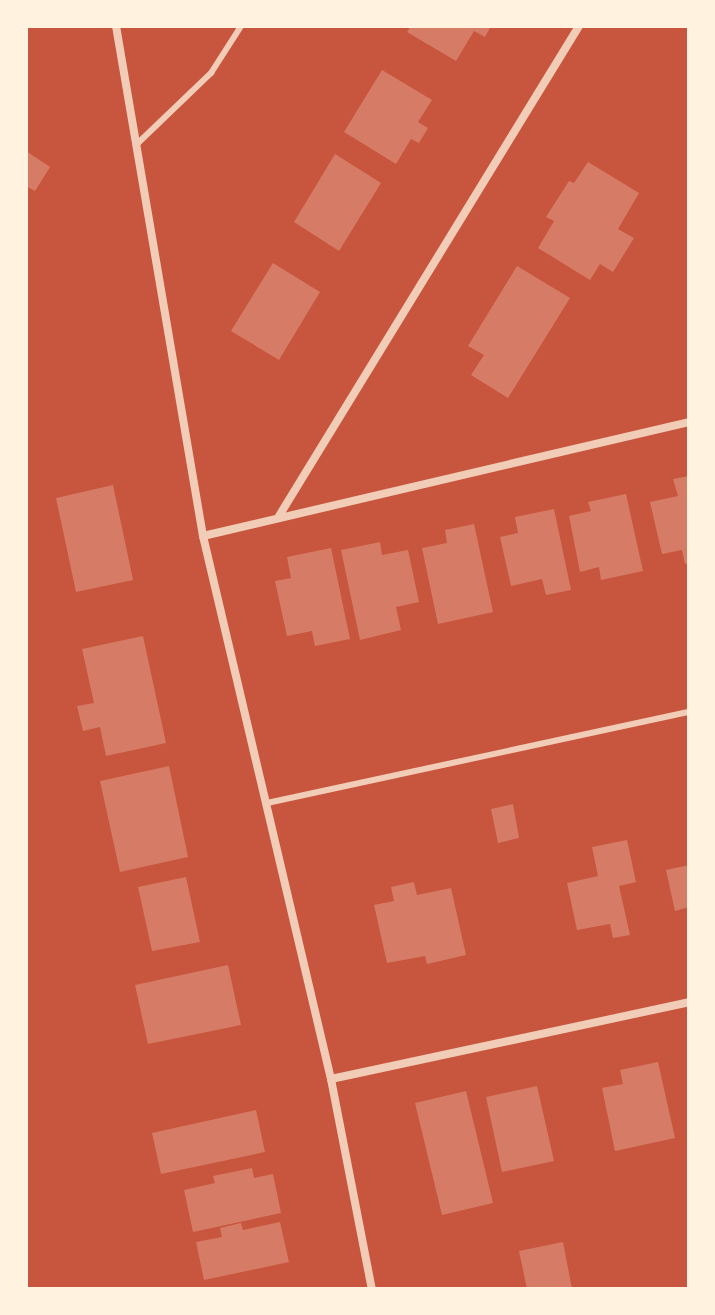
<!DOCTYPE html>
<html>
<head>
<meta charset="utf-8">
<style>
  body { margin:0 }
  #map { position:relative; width:715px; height:1315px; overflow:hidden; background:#c8553d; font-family:"Noto Sans",sans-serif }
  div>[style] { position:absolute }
  .building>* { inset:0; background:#d67c66 }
  .service>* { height:6px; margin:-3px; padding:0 3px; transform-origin:3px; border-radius:3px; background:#f1ccb7 }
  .minor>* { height:8px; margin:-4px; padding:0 4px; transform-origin:4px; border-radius:4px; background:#f1ccb7 }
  span { translate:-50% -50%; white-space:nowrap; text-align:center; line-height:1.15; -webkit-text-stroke:6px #fff3e0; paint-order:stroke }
  .frame { position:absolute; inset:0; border:28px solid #fff3e0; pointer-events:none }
</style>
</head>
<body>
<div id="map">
  <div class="building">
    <div style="clip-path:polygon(411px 26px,491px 26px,485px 37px,474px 31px,456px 61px,407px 32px)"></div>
    <div style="clip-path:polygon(382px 70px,432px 100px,418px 122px,428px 128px,419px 143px,411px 139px,396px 164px,344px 132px)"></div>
    <div style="clip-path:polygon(26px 151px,50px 167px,35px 191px,26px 186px)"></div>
    <div style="clip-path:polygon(335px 154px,381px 183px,339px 251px,294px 222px)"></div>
    <div style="clip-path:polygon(588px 162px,639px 193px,618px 229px,634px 238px,613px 272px,600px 264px,590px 280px,538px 248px,554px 221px,546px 217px,569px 181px,574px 183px)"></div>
    <div style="clip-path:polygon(273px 263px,320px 292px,279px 360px,231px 331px)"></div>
    <div style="clip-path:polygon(517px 266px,570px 298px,508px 398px,471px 375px,484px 355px,468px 346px)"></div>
    <div style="clip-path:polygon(689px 476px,689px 563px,685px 564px,682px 550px,662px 554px,650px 502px,678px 496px,673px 479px)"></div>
    <div style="clip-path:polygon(113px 485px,133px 580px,76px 592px,56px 498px)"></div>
    <div style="clip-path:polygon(626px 494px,643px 571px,601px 580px,599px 567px,580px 572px,569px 516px,591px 511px,588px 502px)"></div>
    <div style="clip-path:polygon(554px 509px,571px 590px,546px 595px,542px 579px,511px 586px,500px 537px,518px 533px,515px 517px)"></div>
    <div style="clip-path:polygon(474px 524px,493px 612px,438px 624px,422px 548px,447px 543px,445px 530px)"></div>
    <div style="clip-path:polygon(380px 542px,382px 555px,408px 550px,419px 602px,396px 607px,401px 630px,360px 640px,341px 550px)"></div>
    <div style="clip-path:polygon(331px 548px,350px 639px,315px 646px,312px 631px,287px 636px,275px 581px,291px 578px,287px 557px)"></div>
    <div style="clip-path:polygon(143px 636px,166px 743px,106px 756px,100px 727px,83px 731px,77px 706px,94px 703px,82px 649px)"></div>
    <div style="clip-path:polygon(169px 766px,188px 857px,120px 872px,100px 781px)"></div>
    <div style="clip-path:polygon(513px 804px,519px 838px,498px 843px,491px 809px)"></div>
    <div style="clip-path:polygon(627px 840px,636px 882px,619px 886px,630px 935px,613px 938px,610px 924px,577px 930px,567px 883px,598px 876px,592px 847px)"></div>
    <div style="clip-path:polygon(689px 865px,689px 907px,675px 911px,666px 870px)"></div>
    <div style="clip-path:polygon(186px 877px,200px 942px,152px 951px,138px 887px)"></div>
    <div style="clip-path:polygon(414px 882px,417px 895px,451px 888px,466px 955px,427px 964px,425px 956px,387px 963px,374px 905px,394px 901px,391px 887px)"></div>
    <div style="clip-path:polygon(228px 965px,241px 1025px,148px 1044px,135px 985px)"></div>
    <div style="clip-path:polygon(658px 1062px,675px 1138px,615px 1151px,602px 1088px,623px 1084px,620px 1070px)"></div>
    <div style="clip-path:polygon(537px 1086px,554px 1161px,502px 1172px,486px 1097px)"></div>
    <div style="clip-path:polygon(466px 1091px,493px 1203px,442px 1215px,415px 1103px)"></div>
    <div style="clip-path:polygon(256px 1110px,265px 1152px,161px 1174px,152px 1133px)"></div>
    <div style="clip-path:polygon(252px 1168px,254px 1178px,273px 1174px,281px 1213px,193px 1232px,184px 1190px,215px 1183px,213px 1176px)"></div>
    <div style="clip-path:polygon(280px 1222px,289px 1262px,204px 1280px,196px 1242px,222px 1237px,220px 1228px,241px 1223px,243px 1230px)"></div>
    <div style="clip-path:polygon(563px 1242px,572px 1289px,527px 1289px,519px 1251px)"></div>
  </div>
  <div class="service">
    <div style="left:137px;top:144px;width:103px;rotate:-43.8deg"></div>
    <div style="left:211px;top:73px;width:56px;rotate:-57.4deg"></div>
    <div style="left:267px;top:803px;width:432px;rotate:-12.2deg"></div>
  </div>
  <div class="minor">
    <div style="left:116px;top:26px;width:517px;rotate:80.32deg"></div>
    <div style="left:203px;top:536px;width:558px;rotate:76.74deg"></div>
    <div style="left:331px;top:1079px;width:214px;rotate:79deg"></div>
    <div style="left:279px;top:516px;width:575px;rotate:-58.52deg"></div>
    <div style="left:203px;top:536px;width:499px;rotate:-13.2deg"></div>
    <div style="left:331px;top:1079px;width:366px;rotate:-12.1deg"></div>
  </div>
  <div class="frame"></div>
</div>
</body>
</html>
